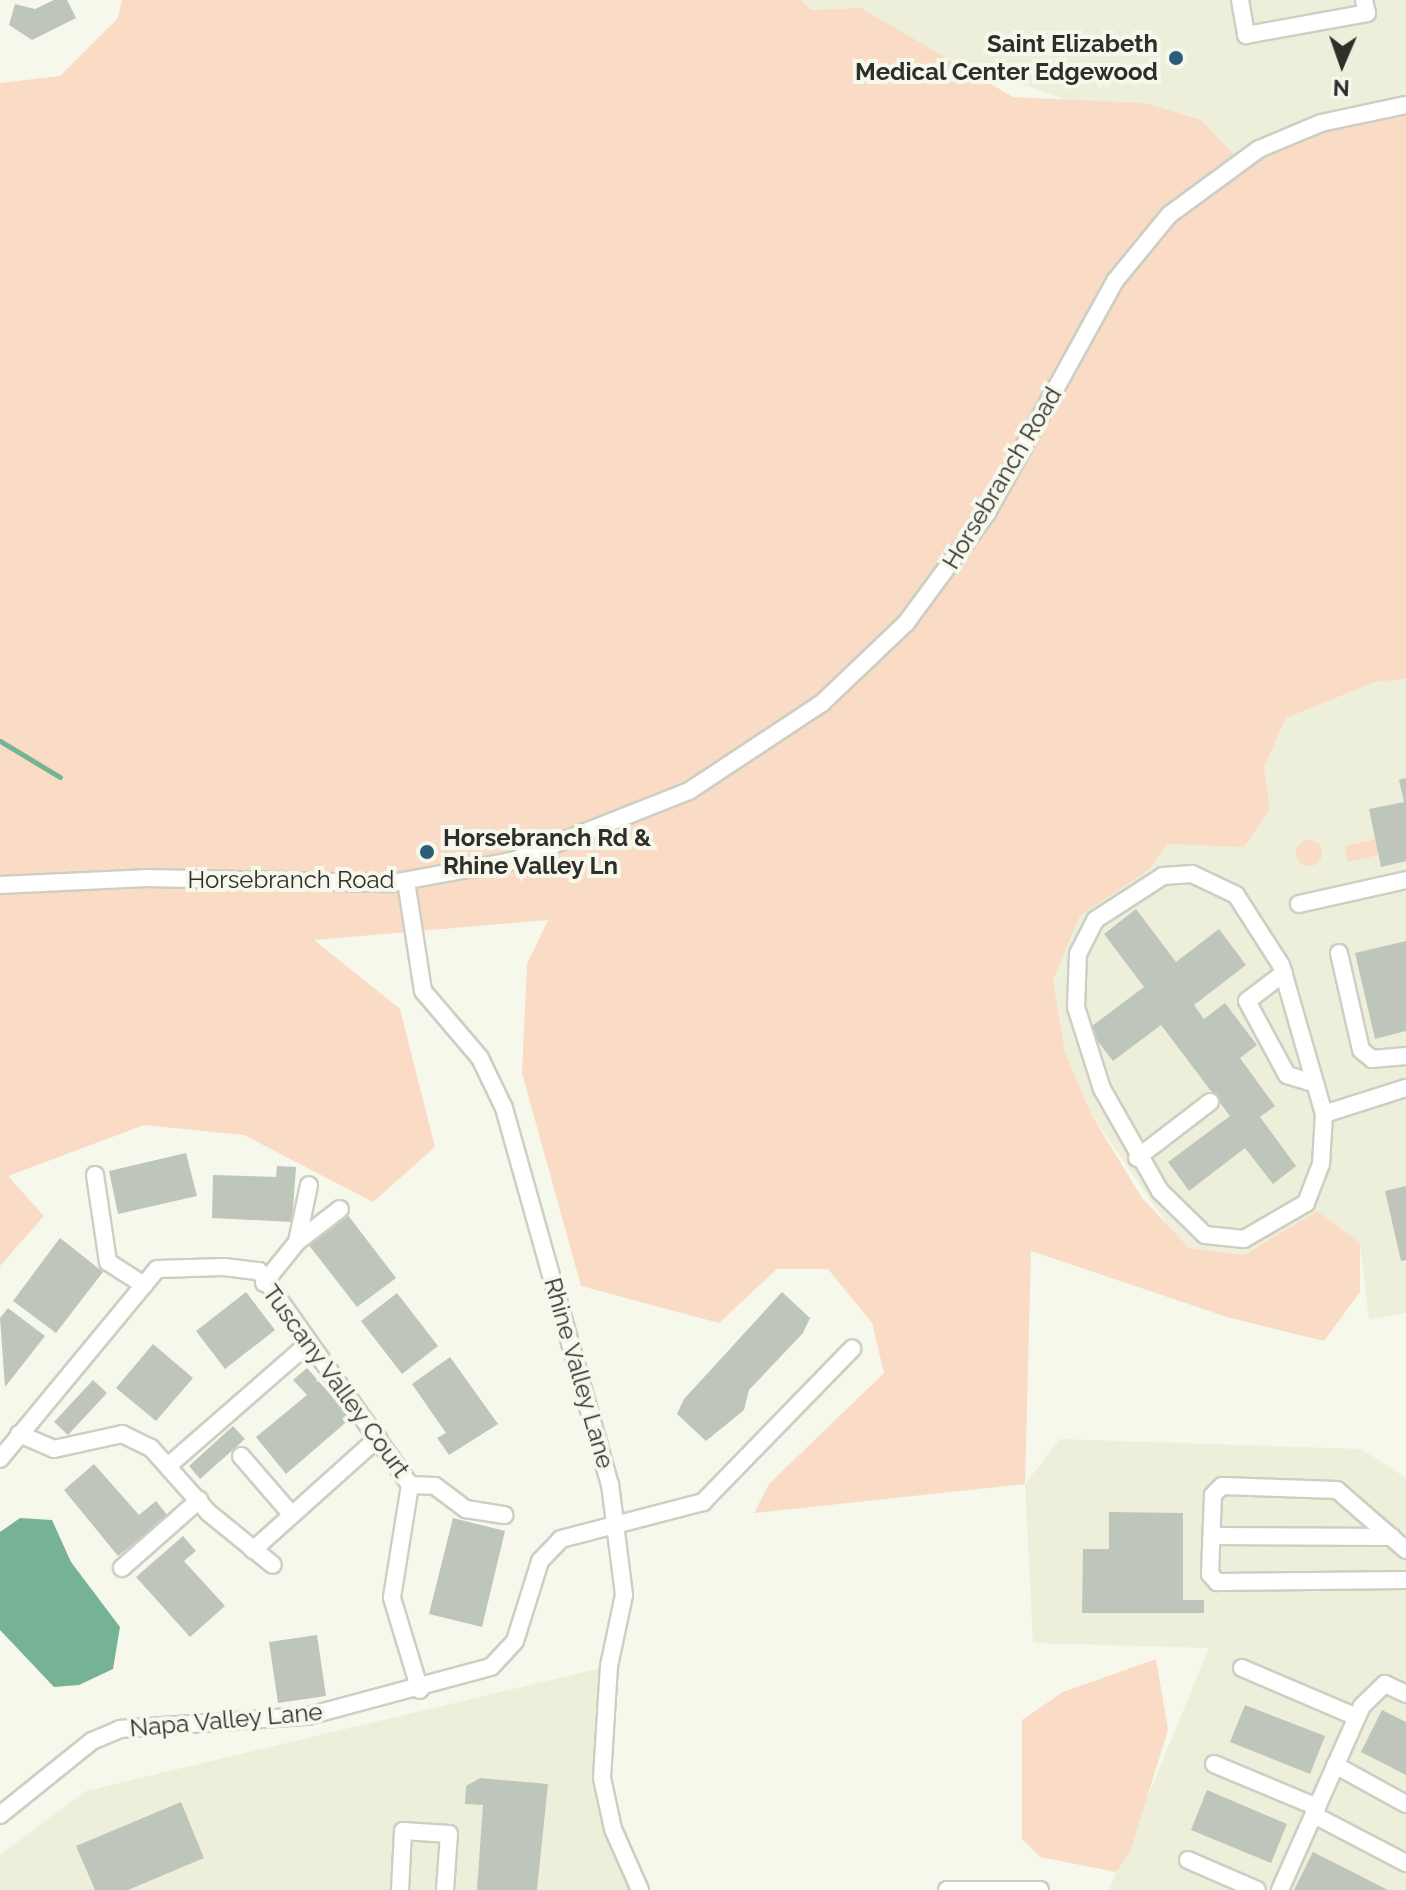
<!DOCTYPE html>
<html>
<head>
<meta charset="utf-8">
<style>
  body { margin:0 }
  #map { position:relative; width:1406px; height:1890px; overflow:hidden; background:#f7f8ec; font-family:Raleway,sans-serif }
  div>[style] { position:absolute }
  .built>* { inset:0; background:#eeefdb }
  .green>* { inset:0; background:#fadbc5 }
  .round { border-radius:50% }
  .water>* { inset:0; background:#76b394 }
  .stream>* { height:5px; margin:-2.5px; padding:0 2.5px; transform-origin:2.5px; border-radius:2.5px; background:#76b394 }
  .building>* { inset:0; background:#bec5bb }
  .roads { filter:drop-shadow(2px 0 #cecfc3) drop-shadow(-2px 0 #cecfc3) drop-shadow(0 2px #cecfc3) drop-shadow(0 -2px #cecfc3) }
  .minor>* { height:16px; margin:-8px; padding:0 8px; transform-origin:8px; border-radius:8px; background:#fff }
  .dots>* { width:22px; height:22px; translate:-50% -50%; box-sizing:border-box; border:4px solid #f7f8ec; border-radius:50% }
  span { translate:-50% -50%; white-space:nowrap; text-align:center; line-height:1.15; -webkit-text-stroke:8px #f7f8ec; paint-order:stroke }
  .poi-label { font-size:24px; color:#2e2e2a; font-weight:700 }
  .right { translate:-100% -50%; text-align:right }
  .left { translate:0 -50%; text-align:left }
  .street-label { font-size:24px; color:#2e2e2a }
  .north { position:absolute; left:1302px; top:24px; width:80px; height:80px; -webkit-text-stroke:6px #f7f8ec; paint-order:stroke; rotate:182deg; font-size:22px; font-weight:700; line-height:32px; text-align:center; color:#2e2e2a }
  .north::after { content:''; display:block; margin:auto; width:28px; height:36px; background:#2e2e2a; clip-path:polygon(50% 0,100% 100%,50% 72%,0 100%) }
</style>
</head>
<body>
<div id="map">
  <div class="built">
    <div style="clip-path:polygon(801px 0,1406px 0,1406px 105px,1238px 160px,810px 10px)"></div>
    <div style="clip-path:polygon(1406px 679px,1406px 1313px,1369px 1320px,1360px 1244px,1317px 1212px,1244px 1255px,1189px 1248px,1169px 1227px,1091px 1114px,1065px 1052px,1053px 980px,1080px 916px,1149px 870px,1167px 844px,1270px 809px,1264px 767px,1286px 718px,1375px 682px)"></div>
    <div style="clip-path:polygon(1060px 1439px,1361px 1449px,1406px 1478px,1406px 1890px,1109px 1890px,1209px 1648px,1033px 1643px,1025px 1484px)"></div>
    <div style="clip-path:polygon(609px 1666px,602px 1778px,640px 1890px,0 1890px,0 1855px,86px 1791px)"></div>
  </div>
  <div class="green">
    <div style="clip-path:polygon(122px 0,801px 0,811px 10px,861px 8px,1013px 97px,1145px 103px,1201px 120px,1238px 159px,1406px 105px,1406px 679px,1375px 682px,1286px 718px,1264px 767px,1270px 809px,1244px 847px,1167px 844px,1149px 870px,1080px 916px,1053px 980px,1065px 1052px,1091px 1114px,1142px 1198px,1189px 1248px,1244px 1255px,1317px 1211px,1360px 1243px,1360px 1292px,1324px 1341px,1227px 1317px,1031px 1251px,1025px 1484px,754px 1513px,769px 1484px,884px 1373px,872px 1323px,828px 1269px,777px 1269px,719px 1323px,581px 1286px,522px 1073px,527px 964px,548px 920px,314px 940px,400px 1009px,435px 1147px,373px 1202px,244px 1135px,144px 1125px,8px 1176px,44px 1216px,0 1266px,0 83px,60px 76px,118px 18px)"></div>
    <div style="clip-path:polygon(1376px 839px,1379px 855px,1348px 862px,1345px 846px)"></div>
    <div class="round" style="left:1296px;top:840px;width:26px;height:26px"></div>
    <div style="clip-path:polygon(1156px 1659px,1168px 1730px,1130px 1852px,1116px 1872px,1040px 1857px,1022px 1839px,1022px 1720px,1063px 1692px)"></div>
  </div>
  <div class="water">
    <div style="clip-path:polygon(20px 1518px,52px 1520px,71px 1562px,120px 1627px,113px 1669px,79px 1685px,54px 1687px,0 1630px,0 1532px)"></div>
  </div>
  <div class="stream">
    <div style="left:0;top:741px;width:70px;rotate:31deg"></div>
  </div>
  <div class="building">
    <div style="clip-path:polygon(54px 0,67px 0,76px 18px,32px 40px,9px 25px,15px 4px,35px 9px)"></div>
    <div style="clip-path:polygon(1406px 778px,1406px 861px,1381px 867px,1369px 809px,1404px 802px,1399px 780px)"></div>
    <div style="clip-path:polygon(1136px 909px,1176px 962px,1219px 929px,1246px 965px,1194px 1005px,1204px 1019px,1225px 1003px,1257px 1045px,1240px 1058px,1275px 1106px,1260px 1117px,1296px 1166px,1273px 1184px,1245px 1148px,1189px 1191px,1168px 1162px,1230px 1116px,1161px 1025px,1113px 1061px,1088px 1029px,1144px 987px,1104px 934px)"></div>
    <div style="clip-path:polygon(1406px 941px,1406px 1031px,1375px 1039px,1355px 953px)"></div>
    <div style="clip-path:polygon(186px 1153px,197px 1196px,118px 1214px,109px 1171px)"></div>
    <div style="clip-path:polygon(277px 1166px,296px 1167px,292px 1222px,212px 1218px,213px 1175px,276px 1177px)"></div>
    <div style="clip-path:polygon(1406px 1186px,1406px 1260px,1401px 1261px,1385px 1191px)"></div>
    <div style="clip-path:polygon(347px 1214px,396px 1278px,357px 1307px,308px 1244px)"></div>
    <div style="clip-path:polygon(60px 1238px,103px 1272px,56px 1333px,13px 1301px)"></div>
    <div style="clip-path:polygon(246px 1292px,275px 1330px,225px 1369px,196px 1331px)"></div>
    <div style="clip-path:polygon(782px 1292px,810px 1318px,803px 1333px,749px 1390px,744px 1410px,706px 1441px,677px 1414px,684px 1399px)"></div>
    <div style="clip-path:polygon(397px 1293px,438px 1346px,402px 1374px,361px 1321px)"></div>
    <div style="clip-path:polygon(8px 1308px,45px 1336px,5px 1387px,0 1318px)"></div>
    <div style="clip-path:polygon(153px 1344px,193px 1378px,156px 1421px,116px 1388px)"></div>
    <div style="clip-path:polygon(450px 1357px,498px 1424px,449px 1455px,437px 1438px,446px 1433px,412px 1384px)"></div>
    <div style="clip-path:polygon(307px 1368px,351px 1418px,286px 1474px,256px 1437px,307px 1395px,293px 1380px)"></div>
    <div style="clip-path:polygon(93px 1380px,107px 1393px,68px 1435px,54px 1422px)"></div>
    <div style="clip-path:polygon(233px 1426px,245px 1439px,200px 1479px,189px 1466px)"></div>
    <div style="clip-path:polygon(94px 1464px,139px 1515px,156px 1501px,168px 1516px,118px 1556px,64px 1490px)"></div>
    <div style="clip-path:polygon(1109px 1512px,1183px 1513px,1183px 1600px,1204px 1600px,1204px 1613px,1082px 1613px,1083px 1549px,1109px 1549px)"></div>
    <div style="clip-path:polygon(453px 1518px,505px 1531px,482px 1627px,429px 1614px)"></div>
    <div style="clip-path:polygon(183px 1536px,196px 1551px,184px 1561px,225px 1606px,190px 1637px,136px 1577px)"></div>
    <div style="clip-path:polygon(317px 1635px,326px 1696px,278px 1703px,269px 1642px)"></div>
    <div style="clip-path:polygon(1245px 1705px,1325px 1736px,1310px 1774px,1230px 1742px)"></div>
    <div style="clip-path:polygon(1382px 1710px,1406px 1722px,1406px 1775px,1361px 1752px)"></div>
    <div style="clip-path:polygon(480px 1778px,548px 1784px,537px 1890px,477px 1890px,483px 1805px,465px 1804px,466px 1786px)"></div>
    <div style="clip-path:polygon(1207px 1790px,1287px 1824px,1271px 1863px,1191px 1830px)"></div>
    <div style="clip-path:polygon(181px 1802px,204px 1858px,128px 1890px,95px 1890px,76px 1846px)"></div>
    <div style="clip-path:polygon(1313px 1852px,1388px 1890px,1294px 1890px)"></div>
  </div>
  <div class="roads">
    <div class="minor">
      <div style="left:1240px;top:0;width:36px;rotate:80deg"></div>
      <div style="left:1246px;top:35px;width:123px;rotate:-10.3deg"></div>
      <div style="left:1367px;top:13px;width:13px;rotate:-103deg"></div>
      <div style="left:1192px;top:874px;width:49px;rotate:25.5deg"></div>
      <div style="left:1236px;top:895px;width:83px;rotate:57.3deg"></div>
      <div style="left:1281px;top:965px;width:155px;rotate:73.9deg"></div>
      <div style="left:1324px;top:1114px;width:50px;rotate:93.4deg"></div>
      <div style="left:1321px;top:1164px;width:42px;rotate:111deg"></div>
      <div style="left:1306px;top:1203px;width:72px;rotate:149.9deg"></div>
      <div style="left:1244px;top:1239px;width:39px;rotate:-174deg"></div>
      <div style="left:1205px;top:1235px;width:63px;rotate:-135.6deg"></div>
      <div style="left:1160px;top:1191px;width:117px;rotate:-119.6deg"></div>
      <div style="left:1102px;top:1089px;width:86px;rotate:-107.6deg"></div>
      <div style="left:1076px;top:1007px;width:53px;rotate:-87.8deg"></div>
      <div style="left:1078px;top:954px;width:38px;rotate:-63deg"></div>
      <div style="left:1095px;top:920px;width:81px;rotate:-32.9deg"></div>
      <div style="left:1163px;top:876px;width:29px;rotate:-4deg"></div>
      <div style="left:406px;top:881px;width:111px;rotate:81.2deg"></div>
      <div style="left:423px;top:991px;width:88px;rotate:49.6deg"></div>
      <div style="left:480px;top:1058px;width:55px;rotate:64.4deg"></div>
      <div style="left:504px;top:1108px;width:391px;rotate:74.3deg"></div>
      <div style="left:610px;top:1484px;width:112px;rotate:82.8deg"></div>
      <div style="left:624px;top:1595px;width:73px;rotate:101.9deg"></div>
      <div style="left:609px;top:1666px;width:112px;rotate:93.6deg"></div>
      <div style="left:602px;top:1778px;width:52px;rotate:77.8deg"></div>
      <div style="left:613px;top:1829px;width:67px;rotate:66.1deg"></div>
      <div style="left:0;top:885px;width:146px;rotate:-2.7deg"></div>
      <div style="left:146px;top:878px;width:246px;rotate:1.2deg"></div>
      <div style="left:392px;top:883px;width:122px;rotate:-10.4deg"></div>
      <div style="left:512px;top:861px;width:190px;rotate:-21.6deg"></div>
      <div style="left:689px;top:791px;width:159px;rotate:-33.5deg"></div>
      <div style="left:822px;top:703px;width:116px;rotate:-43.6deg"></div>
      <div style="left:906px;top:623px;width:137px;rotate:-53.6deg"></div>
      <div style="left:987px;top:513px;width:265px;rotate:-61.1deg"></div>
      <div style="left:1115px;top:281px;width:85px;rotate:-50.7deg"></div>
      <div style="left:1169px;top:215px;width:112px;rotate:-36.3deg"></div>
      <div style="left:1259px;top:149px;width:67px;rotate:-22.8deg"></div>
      <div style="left:1321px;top:123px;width:87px;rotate:-12deg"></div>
      <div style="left:1299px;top:904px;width:110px;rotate:-12.6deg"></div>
      <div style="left:1339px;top:953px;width:99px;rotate:77.2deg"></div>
      <div style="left:1361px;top:1050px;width:14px;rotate:39deg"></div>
      <div style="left:1372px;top:1059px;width:34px;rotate:-5deg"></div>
      <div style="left:1284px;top:973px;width:46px;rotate:142.9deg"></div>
      <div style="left:1247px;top:1001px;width:84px;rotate:61.6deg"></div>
      <div style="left:1287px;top:1075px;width:30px;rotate:17deg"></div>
      <div style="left:1324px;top:1114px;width:86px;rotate:-17.6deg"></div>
      <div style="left:1137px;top:1158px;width:92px;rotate:-37.5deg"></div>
      <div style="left:95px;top:1175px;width:88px;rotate:81.5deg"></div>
      <div style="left:108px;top:1262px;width:43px;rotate:32.6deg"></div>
      <div style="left:297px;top:1242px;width:54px;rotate:-37.5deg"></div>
      <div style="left:264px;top:1283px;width:53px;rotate:-51.2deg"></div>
      <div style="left:297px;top:1242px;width:58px;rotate:-78.1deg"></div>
      <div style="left:19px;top:1434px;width:38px;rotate:23deg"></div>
      <div style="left:54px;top:1449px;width:70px;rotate:-12.4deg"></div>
      <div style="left:122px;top:1434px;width:32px;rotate:26deg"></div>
      <div style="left:151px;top:1448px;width:87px;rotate:48.3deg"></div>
      <div style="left:209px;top:1513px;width:82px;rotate:39.1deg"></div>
      <div style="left:241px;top:1456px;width:77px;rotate:49.2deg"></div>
      <div style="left:0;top:1459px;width:246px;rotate:-50.4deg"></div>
      <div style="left:157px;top:1269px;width:67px;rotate:-1.7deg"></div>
      <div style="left:224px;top:1267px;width:35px;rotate:7deg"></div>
      <div style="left:259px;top:1271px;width:262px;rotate:54.8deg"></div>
      <div style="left:168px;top:1466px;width:186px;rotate:-41.1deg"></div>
      <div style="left:410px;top:1485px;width:114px;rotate:99.1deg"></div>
      <div style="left:392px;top:1598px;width:96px;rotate:73.1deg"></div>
      <div style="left:410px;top:1485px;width:25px;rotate:2deg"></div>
      <div style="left:435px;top:1486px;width:39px;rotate:37deg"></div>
      <div style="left:466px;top:1509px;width:39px;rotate:9deg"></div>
      <div style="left:1212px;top:1536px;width:180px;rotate:0.3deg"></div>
      <div style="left:253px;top:1550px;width:168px;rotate:-41.9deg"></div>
      <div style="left:1406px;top:1550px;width:91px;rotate:-139deg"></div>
      <div style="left:1337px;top:1490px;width:115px;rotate:-178deg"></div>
      <div style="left:1222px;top:1486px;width:13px;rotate:135deg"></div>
      <div style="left:1213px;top:1495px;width:79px;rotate:92.2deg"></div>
      <div style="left:1210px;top:1574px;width:11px;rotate:49deg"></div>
      <div style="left:1217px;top:1582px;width:189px;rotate:-0.6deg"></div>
      <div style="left:122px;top:1568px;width:103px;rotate:-41.4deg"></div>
      <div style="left:1242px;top:1668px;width:125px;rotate:23.1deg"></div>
      <div style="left:1214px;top:1764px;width:112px;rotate:22.7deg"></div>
      <div style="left:1335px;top:1765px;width:81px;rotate:28.8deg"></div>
      <div style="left:0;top:1815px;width:118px;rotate:-38.8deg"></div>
      <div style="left:92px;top:1741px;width:30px;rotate:-23deg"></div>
      <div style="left:120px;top:1729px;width:188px;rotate:-4deg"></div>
      <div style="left:308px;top:1716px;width:189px;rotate:-15deg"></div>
      <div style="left:491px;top:1667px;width:35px;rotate:-47deg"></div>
      <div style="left:515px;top:1641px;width:84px;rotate:-72.6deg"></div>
      <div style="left:540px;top:1561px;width:30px;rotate:-46deg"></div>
      <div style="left:561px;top:1539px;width:147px;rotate:-14.6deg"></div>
      <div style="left:703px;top:1502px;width:214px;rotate:-45.8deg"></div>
      <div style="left:1314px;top:1815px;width:104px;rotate:27.6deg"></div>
      <div style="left:1188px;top:1860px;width:75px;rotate:23.5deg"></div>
      <div style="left:400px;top:1890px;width:59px;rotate:-87.1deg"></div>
      <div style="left:403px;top:1831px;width:46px;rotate:3.7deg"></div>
      <div style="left:449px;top:1834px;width:56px;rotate:94.1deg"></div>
      <div style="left:947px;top:1890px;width:93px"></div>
      <div style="left:1280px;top:1890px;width:201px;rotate:-66deg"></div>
      <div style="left:1362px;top:1706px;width:32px;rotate:-44deg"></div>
      <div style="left:1385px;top:1684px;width:23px;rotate:25deg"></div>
    </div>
  </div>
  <div class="dots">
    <div style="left:1176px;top:58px;background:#2e5c7b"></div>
    <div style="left:427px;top:852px;background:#2e5c7b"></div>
  </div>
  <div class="poi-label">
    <span class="right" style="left:1158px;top:58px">Saint Elizabeth<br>Medical Center Edgewood</span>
    <span class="left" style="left:443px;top:852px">Horsebranch Rd &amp;<br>Rhine Valley Ln</span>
  </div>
  <div class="street-label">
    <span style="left:1002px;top:478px;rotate:-59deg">Horsebranch Road</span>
    <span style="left:291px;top:880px">Horsebranch Road</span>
    <span style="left:579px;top:1373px;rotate:74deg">Rhine Valley Lane</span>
    <span style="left:336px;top:1381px;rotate:54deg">Tuscany Valley Court</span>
    <span style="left:226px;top:1720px;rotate:-5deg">Napa Valley Lane</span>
  </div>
  <div class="north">N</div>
</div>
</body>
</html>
